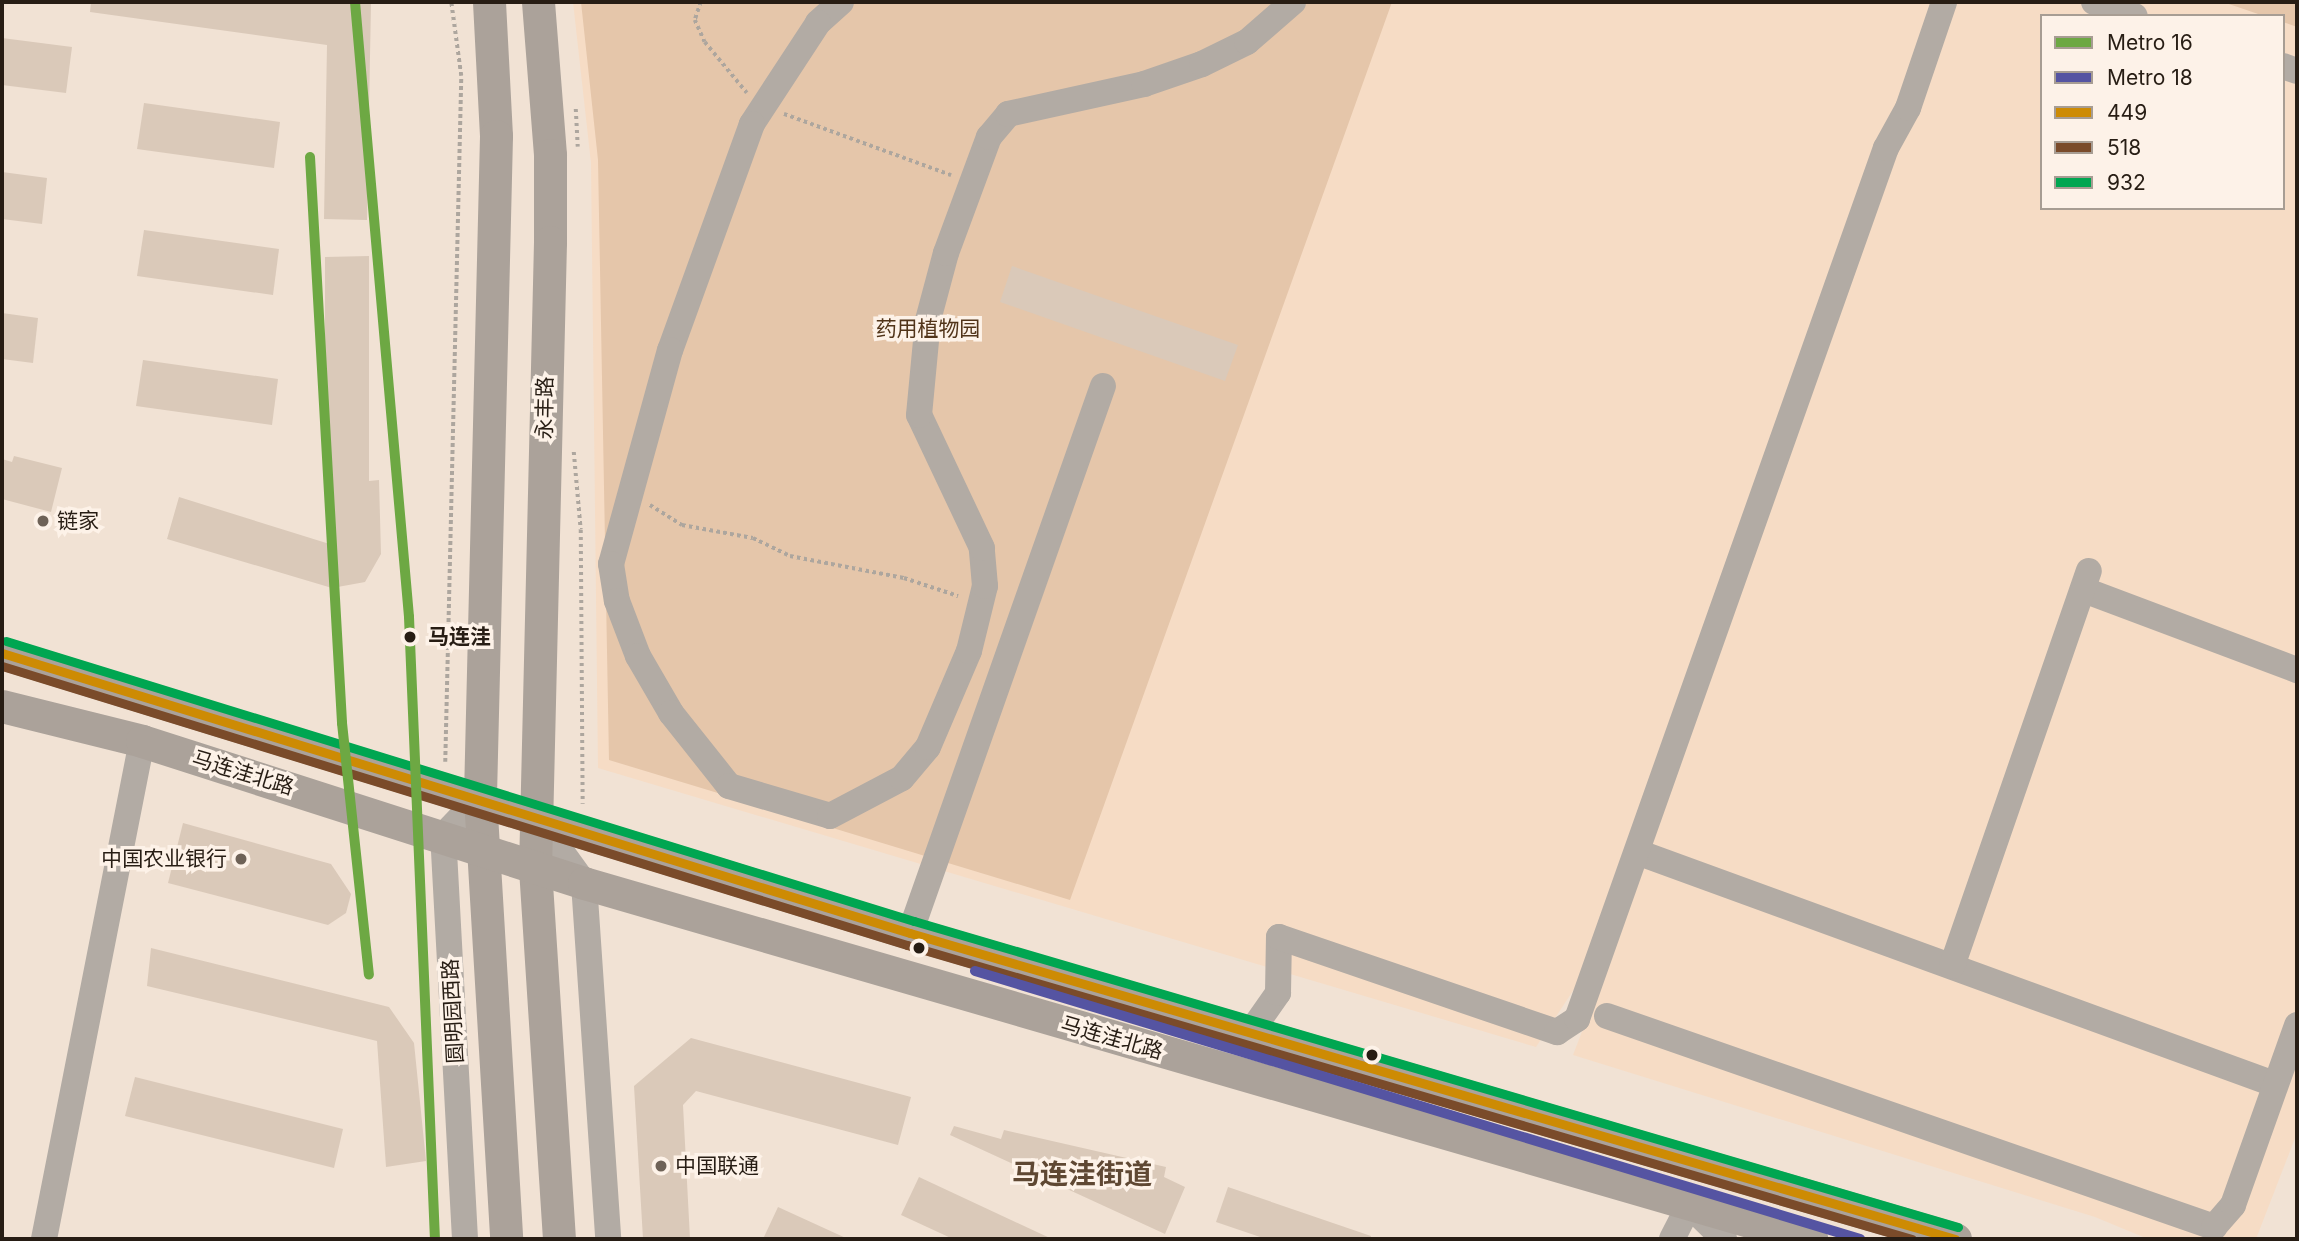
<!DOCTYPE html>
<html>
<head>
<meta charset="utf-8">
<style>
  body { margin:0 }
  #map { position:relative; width:2299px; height:1241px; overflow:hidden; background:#f1e2d4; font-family:Inter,"Noto Sans SC",sans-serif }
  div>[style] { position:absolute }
  .built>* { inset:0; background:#f6dcc5 }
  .green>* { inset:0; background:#e5c6aa }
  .building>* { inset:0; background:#dac9b9 }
  .path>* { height:3.5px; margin-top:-1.75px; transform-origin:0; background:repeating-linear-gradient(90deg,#ada69e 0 3.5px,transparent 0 7px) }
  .minor>* { height:26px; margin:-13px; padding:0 13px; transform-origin:13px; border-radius:13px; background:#b2aba4 }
  .major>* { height:33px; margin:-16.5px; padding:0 16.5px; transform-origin:16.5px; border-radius:16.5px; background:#aba29a }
  .bus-1>* { height:9px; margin:-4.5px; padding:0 4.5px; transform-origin:4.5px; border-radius:4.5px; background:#cd8b04 }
  .bus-2>* { height:9px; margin:-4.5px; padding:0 4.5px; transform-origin:4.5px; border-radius:4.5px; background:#7a4b2a }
  .bus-3>* { height:9px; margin:-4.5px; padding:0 4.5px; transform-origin:4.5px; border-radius:4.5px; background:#00a651 }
  .metro-1>* { height:10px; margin:-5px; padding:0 5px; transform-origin:5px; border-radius:5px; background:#6da843 }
  .metro-2>* { height:10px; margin:-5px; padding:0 5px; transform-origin:5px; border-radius:5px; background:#5554a2 }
  .dots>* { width:19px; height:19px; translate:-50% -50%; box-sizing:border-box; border:4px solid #fdf2e8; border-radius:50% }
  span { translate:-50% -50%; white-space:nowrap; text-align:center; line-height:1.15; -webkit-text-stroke:7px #fdf2e8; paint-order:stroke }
  .park-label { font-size:21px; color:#513419 }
  .street-label { font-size:21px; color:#271d14 }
  .poi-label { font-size:21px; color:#271d14 }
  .left { translate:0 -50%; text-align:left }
  .right { translate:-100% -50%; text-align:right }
  .stop-label { font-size:21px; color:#271d14; font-weight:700 }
  .district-label { font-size:28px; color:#5f4833; font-weight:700 }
  .frame { position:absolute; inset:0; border:4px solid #271d14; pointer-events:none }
  .legend { position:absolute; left:2040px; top:14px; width:245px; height:196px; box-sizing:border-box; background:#fdf2e8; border:2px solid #a79d93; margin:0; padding:9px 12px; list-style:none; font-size:21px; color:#271d14 }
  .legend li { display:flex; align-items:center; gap:14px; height:35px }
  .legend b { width:35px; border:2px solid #a79d93 }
</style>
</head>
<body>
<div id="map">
  <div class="built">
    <div style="clip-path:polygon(evenodd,573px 2px,2297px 2px,2297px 1133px,2256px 1239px,2148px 1239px,2095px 1217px,1573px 1055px,1588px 1016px,1584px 974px,1536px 1047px,598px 768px,591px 163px,573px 2px,2042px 16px,2283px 16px,2283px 208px,2042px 208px,2042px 16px)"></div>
  </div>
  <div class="green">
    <div style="clip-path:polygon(581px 2px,1392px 2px,1070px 900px,609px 760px,598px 160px)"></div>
    <div style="clip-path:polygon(2223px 2px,2297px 2px,2297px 27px,2283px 22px,2283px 16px,2264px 16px)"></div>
  </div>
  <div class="building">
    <div style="clip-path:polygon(91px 2px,371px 2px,367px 220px,324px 219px,327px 45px,90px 12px)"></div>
    <div style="clip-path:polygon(2px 38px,72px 47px,66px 93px,2px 85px)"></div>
    <div style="clip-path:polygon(144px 103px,280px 122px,274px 168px,137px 149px)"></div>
    <div style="clip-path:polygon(2px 172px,47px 178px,42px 224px,2px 219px)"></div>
    <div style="clip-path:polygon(144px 230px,279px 249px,273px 295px,137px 276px)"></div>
    <div style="clip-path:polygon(369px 256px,369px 481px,379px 480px,381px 554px,365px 582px,332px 588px,167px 539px,179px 497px,336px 546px,331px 458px,325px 458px,325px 257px)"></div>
    <div style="clip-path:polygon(1012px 266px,1238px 345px,1225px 381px,1000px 302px)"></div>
    <div style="clip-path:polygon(2px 313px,38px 318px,33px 363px,2px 359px)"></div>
    <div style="clip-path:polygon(143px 360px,278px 379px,272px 425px,136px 406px)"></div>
    <div style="clip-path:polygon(14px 456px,62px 468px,51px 512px,2px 499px,2px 459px,12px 462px)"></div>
    <div style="clip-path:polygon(183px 823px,331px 864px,351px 894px,346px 913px,328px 925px,168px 883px)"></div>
    <div style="clip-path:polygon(151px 948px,389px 1007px,414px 1043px,426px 1161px,386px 1167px,377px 1041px,147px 986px)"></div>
    <div style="clip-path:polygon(691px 1038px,911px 1097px,898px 1145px,696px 1091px,683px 1105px,690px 1239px,643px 1239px,634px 1086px)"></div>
    <div style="clip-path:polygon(135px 1077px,343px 1129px,334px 1168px,125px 1116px)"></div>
    <div style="clip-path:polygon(954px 1126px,1001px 1139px,1004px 1130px,1166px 1167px,1164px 1177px,1185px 1187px,1165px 1234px,950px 1135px)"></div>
    <div style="clip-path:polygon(919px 1177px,1052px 1239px,953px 1239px,901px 1215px)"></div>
    <div style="clip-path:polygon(1228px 1187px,1371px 1236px,1370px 1239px,1266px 1239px,1216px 1222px)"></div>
    <div style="clip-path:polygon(778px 1207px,848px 1239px,763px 1239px)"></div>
  </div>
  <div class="path">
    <div style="left:701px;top:2px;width:19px;rotate:108deg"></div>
    <div style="left:695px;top:20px;width:24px;rotate:66deg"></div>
    <div style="left:705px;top:42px;width:66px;rotate:50.5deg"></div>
    <div style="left:576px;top:109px;width:38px;rotate:87deg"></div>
    <div style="left:784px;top:114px;width:178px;rotate:20.1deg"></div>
    <div style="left:574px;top:452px;width:78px;rotate:84.9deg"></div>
    <div style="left:581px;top:530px;width:274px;rotate:89.6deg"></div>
    <div style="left:650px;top:505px;width:38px;rotate:32deg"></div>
    <div style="left:682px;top:525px;width:72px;rotate:10.4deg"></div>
    <div style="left:753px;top:538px;width:41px;rotate:25.9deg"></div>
    <div style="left:790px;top:556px;width:116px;rotate:10.9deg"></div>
    <div style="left:904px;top:578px;width:57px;rotate:18.4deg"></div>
    <div style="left:445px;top:762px;width:686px;rotate:-88.66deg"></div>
    <div style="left:461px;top:76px;width:75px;rotate:-97.7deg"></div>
  </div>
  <div class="minor">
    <div style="left:841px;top:2px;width:31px;rotate:138deg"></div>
    <div style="left:818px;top:23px;width:121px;rotate:123.2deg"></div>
    <div style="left:752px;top:124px;width:240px;rotate:109.9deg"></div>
    <div style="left:670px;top:350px;width:222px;rotate:105.4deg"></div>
    <div style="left:611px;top:564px;width:37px;rotate:81deg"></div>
    <div style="left:617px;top:601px;width:59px;rotate:69.1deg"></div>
    <div style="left:638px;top:656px;width:66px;rotate:59.9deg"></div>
    <div style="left:671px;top:713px;width:93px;rotate:51.5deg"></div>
    <div style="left:729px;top:786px;width:105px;rotate:16.5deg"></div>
    <div style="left:830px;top:816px;width:81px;rotate:-27.8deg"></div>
    <div style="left:902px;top:778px;width:40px;rotate:-50deg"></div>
    <div style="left:928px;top:747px;width:104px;rotate:-66.9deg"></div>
    <div style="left:969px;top:651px;width:67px;rotate:-76.2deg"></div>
    <div style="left:985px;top:586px;width:38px;rotate:-95deg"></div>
    <div style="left:982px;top:548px;width:147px;rotate:-115.3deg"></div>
    <div style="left:919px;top:415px;width:95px;rotate:-84.6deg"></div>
    <div style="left:928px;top:320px;width:69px;rotate:-75deg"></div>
    <div style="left:946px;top:253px;width:124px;rotate:-69.7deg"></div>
    <div style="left:989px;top:137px;width:30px;rotate:-50deg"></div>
    <div style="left:1008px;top:114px;width:139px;rotate:-12.4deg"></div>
    <div style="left:1144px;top:84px;width:61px;rotate:-19deg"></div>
    <div style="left:1202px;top:64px;width:50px;rotate:-26.1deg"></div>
    <div style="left:1247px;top:42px;width:61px;rotate:-41deg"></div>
    <div style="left:2094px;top:2px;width:43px;rotate:18.9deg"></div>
    <div style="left:2283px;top:66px;width:15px;rotate:20deg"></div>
    <div style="left:2084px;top:590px;width:228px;rotate:20.6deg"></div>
    <div style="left:535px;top:815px;width:84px;rotate:54.2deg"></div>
    <div style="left:584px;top:883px;width:357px;rotate:86.1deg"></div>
    <div style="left:1637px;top:852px;width:678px;rotate:20.01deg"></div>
    <div style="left:910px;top:933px;width:580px;rotate:-70.57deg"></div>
    <div style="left:1952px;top:966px;width:418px;rotate:-70.9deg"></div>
    <div style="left:1607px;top:1016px;width:643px;rotate:19.17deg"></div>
    <div style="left:2214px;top:1227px;width:29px;rotate:-49deg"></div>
    <div style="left:2233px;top:1205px;width:191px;rotate:-70.4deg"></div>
    <div style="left:1250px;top:1033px;width:49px;rotate:-55deg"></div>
    <div style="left:1278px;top:993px;width:56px;rotate:-89deg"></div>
    <div style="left:1279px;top:937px;width:294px;rotate:18.9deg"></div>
    <div style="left:1557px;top:1032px;width:24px;rotate:-33deg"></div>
    <div style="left:1577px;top:1019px;width:924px;rotate:-70.47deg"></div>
    <div style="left:1886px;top:148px;width:46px;rotate:-61.2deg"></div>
    <div style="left:1908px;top:108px;width:112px;rotate:-71.2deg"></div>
    <div style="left:44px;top:1239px;width:508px;rotate:-78.87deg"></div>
    <div style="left:465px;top:1239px;width:404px;rotate:-93.1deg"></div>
    <div style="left:443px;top:836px;width:54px;rotate:-46.5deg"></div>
    <div style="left:1672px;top:1239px;width:38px;rotate:-63deg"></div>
    <div style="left:1689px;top:1205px;width:49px;rotate:44.2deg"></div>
  </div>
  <div class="major">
    <div style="left:489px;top:2px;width:134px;rotate:87deg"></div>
    <div style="left:496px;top:136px;width:661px;rotate:91.39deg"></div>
    <div style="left:480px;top:797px;width:443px;rotate:86.6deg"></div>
    <div style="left:538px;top:2px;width:153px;rotate:85.5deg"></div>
    <div style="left:550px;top:155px;width:87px;rotate:90deg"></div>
    <div style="left:550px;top:242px;width:626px;rotate:91.37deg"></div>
    <div style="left:535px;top:868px;width:372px;rotate:86.3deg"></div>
    <div style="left:2px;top:653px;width:950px;rotate:17.14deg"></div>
    <div style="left:910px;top:933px;width:1089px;rotate:16.32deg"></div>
    <div style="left:2px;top:706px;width:144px;rotate:14deg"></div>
    <div style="left:142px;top:741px;width:464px;rotate:17.8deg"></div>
    <div style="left:584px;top:883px;width:1278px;rotate:16.18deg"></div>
  </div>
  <div class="bus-1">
    <div style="left:2px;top:653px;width:950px;rotate:17.14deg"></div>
    <div style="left:910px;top:933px;width:1089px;rotate:16.32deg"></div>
  </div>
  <div class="bus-2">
    <div style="left:2px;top:666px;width:947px;rotate:17.13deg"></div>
    <div style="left:907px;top:945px;width:1047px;rotate:16.31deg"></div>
  </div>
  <div class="bus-3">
    <div style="left:6px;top:641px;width:950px;rotate:17.14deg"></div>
    <div style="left:914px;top:921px;width:1088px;rotate:16.34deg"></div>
  </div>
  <div class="metro-1">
    <div style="left:355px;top:2px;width:617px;rotate:84.98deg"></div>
    <div style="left:409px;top:617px;width:623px;rotate:87.61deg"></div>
    <div style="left:310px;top:157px;width:567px;rotate:86.76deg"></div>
    <div style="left:342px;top:723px;width:253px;rotate:83.9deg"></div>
  </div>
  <div class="metro-2">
    <div style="left:975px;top:971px;width:925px;rotate:16.85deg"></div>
  </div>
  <div class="dots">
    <div style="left:43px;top:521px;background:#6e6257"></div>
    <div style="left:410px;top:637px;background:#271d14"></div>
    <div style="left:241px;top:859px;background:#6e6257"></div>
    <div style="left:919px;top:948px;background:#271d14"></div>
    <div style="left:1372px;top:1055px;background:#271d14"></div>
    <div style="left:661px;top:1166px;background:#6e6257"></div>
  </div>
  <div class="park-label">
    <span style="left:928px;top:329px">药用植物园</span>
  </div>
  <div class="street-label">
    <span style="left:545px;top:408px;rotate:-89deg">永丰路</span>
    <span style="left:243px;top:773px;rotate:17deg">马连洼北路</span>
    <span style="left:453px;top:1011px;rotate:-93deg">圆明园西路</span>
    <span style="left:1112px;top:1038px;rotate:16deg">马连洼北路</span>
  </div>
  <div class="poi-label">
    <span class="left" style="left:57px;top:521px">链家</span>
    <span class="right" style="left:227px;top:859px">中国农业银行</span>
    <span class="left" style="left:675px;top:1166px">中国联通</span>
  </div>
  <div class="stop-label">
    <span class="left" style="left:428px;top:637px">马连洼</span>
  </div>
  <div class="district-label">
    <span style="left:1082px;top:1174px">马连洼街道</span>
  </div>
  <div class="frame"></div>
  <ul class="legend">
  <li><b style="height:9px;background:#6da843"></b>Metro 16</li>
  <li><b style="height:9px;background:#5554a2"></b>Metro 18</li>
  <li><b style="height:9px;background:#cd8b04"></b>449</li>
  <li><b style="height:9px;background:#7a4b2a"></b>518</li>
  <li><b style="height:9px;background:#00a651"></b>932</li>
  </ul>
</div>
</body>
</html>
